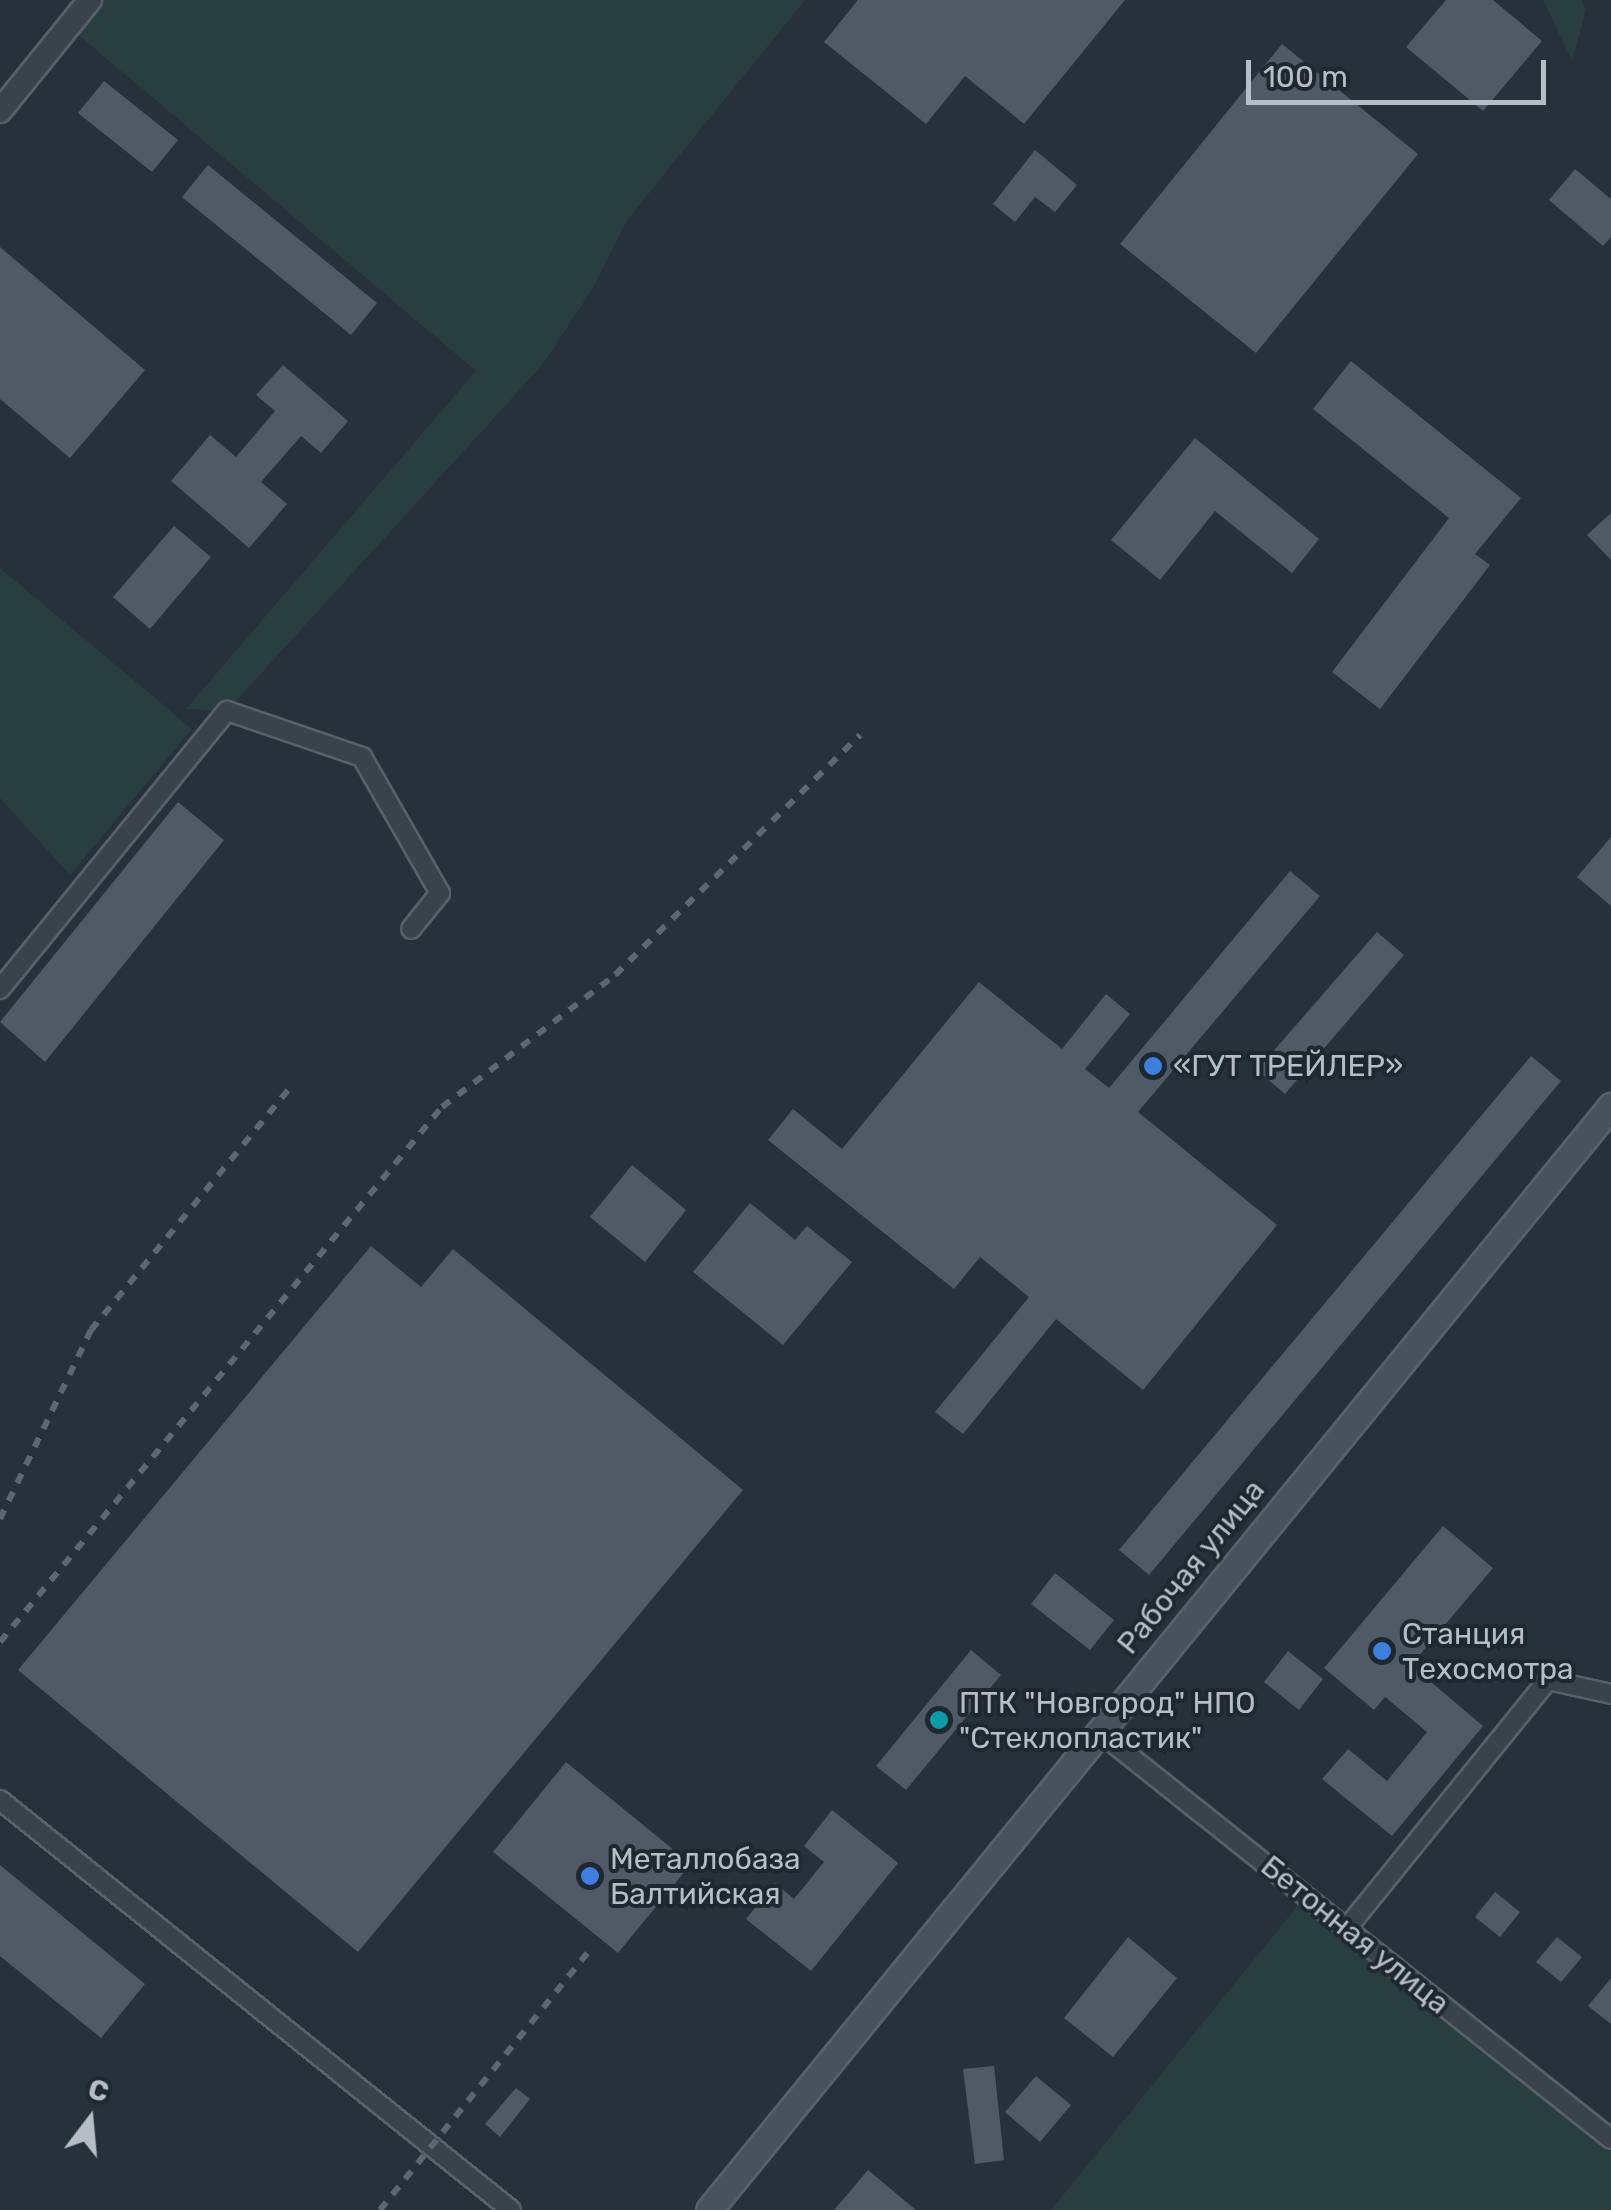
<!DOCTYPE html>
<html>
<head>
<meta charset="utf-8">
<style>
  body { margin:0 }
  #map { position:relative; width:1611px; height:2210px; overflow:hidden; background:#26313c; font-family:Rubik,sans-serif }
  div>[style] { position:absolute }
  .green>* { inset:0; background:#293e3e }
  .building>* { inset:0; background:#505a66 }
  .roads { filter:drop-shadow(2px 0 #58606a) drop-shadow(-2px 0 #58606a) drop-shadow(0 2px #58606a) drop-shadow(0 -2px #58606a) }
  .minor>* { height:18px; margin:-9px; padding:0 9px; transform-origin:9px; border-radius:9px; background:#3a424c }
  .tertiary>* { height:22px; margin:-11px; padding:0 11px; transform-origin:11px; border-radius:11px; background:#3a424c }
  .secondary>* { height:25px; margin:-12.5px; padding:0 12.5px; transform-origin:12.5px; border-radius:12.5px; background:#48525f }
  .rail>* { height:6px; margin-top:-3px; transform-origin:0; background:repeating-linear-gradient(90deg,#5c6773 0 10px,transparent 0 20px) }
  .dots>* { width:28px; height:28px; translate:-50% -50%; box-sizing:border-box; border:5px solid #1f2731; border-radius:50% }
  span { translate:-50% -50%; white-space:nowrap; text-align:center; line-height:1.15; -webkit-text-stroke:8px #1f2731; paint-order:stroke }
  .poi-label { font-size:30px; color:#b6bdc7 }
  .left { translate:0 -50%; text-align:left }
  .street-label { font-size:30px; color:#b6bdc7 }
  .north { position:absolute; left:40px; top:2070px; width:100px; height:100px; -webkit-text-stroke:8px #1f2731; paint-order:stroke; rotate:16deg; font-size:28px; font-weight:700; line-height:40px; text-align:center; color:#b6bdc7 }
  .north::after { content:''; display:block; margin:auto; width:35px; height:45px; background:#b6bdc7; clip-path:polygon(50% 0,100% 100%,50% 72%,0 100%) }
  .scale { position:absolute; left:1246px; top:60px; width:300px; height:45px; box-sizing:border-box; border:5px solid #b6bdc7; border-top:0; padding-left:12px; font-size:30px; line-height:35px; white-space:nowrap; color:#b6bdc7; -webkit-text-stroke:8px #1f2731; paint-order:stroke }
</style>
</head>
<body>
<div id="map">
  <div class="green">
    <div style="clip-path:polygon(90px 0,805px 0,628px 219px,591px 291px,543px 364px,227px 711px,186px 709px,476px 371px,68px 26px)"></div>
    <div style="clip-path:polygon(1543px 0,1582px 0,1586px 10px,1572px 61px)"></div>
    <div style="clip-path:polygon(0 568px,192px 729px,70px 875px,0 798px)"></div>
    <div style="clip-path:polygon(1300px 1903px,1611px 2151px,1611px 2210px,1051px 2210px)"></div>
  </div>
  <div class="building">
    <div style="clip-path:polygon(858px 0,1125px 0,1024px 124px,965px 76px,926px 124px,824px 42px)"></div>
    <div style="clip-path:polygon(1446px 0,1493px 0,1542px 41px,1483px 111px,1406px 47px)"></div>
    <div style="clip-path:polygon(1282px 44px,1418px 154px,1256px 353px,1120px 244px)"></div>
    <div style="clip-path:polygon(104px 81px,178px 140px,152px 172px,78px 113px)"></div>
    <div style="clip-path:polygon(1035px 150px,1077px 185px,1055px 212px,1035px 197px,1015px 222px,993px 204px)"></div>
    <div style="clip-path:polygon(208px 165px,377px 303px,351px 335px,182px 197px)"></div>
    <div style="clip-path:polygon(1575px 169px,1611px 199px,1611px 237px,1603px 246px,1549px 200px)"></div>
    <div style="clip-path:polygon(0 247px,145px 370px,70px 458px,0 399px)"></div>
    <div style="clip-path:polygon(1351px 361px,1521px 498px,1475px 554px,1490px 565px,1380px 709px,1332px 672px,1449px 518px,1313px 409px)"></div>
    <div style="clip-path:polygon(283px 365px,348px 421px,321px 453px,301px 436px,261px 482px,287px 504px,249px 548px,171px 481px,210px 435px,236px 457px,275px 411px,256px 395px)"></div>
    <div style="clip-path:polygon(1195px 438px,1319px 539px,1292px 573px,1215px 511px,1160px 580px,1111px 540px)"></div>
    <div style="clip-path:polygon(1611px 513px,1611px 560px,1587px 535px)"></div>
    <div style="clip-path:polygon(174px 526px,211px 557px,150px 629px,113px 597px)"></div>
    <div style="clip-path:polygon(178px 802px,224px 840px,45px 1062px,0 1022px)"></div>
    <div style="clip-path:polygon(1611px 837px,1611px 906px,1577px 877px)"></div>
    <div style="clip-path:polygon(1290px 871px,1320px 896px,1138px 1112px,1277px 1225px,1143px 1390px,1056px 1319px,963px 1434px,935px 1412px,1029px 1297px,980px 1257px,954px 1289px,768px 1140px,793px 1109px,842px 1149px,979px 982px,1062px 1049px,1106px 994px,1130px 1014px,1085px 1069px,1109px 1088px)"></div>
    <div style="clip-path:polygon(1377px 932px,1404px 955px,1285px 1094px,1257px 1070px)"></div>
    <div style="clip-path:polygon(1531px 1056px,1561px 1081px,1149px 1575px,1119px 1550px)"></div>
    <div style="clip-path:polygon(632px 1165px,686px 1210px,645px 1262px,590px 1217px)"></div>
    <div style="clip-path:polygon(750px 1203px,795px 1240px,807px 1226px,852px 1262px,783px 1345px,693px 1272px)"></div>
    <div style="clip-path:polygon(371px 1246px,421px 1287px,453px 1249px,743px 1490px,358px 1952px,18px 1670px)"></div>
    <div style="clip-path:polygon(1443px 1526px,1493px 1568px,1411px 1665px,1483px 1726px,1392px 1836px,1322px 1779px,1348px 1749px,1387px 1781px,1427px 1732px,1385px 1697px,1374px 1710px,1324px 1668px)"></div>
    <div style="clip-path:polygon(1055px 1573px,1114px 1620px,1090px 1650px,1031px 1604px)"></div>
    <div style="clip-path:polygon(971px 1650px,1001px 1675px,906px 1790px,876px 1766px)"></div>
    <div style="clip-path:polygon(1288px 1651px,1323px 1679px,1299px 1710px,1264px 1682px)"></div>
    <div style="clip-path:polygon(566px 1762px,691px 1864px,618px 1953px,493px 1852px)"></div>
    <div style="clip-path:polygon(832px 1810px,898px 1863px,811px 1971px,746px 1919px,775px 1883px,794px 1899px,824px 1862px,804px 1846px)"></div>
    <div style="clip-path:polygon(0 1865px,145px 1984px,101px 2038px,0 1956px)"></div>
    <div style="clip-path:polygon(1495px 1892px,1520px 1912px,1500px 1937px,1475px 1917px)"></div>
    <div style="clip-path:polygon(1128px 1937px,1177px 1978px,1113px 2057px,1064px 2018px)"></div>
    <div style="clip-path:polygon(1557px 1937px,1582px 1957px,1561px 1982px,1536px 1962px)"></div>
    <div style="clip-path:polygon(1611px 1978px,1611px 2024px,1588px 2006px)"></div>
    <div style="clip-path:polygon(994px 2066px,1004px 2160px,975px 2164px,963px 2069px)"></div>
    <div style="clip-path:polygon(1036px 2076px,1071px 2105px,1040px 2142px,1005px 2112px)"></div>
    <div style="clip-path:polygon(516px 2088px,530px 2099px,500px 2137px,485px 2124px)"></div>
    <div style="clip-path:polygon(868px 2170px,916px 2210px,834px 2210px)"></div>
  </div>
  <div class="roads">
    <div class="minor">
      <div style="left:0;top:989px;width:359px;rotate:-50.8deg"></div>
      <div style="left:227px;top:711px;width:143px;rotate:18.8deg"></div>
      <div style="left:362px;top:757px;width:157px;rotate:60.2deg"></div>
      <div style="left:440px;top:893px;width:46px;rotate:128.9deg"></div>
      <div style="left:1098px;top:1731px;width:655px;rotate:38.5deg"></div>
      <div style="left:0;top:1800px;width:655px;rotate:38.74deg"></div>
      <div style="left:1347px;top:1928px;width:319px;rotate:-51deg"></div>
      <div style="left:1548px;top:1680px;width:65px;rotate:12.5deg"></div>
    </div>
    <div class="tertiary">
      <div style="left:0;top:111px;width:143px;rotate:-51deg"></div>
    </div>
    <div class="secondary">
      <div style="left:709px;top:2210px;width:1426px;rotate:-50.75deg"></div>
    </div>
  </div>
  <div class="rail">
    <div style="left:0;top:1519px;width:210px;rotate:-64.3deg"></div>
    <div style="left:91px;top:1330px;width:312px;rotate:-50.6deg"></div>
    <div style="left:0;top:1642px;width:694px;rotate:-50.44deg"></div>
    <div style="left:442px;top:1107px;width:218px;rotate:-37.3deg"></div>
    <div style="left:615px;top:975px;width:343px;rotate:-44.4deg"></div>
    <div style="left:380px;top:2210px;width:334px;rotate:-51.1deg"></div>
  </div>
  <div class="dots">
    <div style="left:1153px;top:1066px;background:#3f7fe0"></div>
    <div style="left:1382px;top:1651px;background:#3f7fe0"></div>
    <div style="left:939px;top:1720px;background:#0f9aa8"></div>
    <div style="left:590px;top:1876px;background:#3f7fe0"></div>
  </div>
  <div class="poi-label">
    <span class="left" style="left:1173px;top:1066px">«ГУТ ТРЕЙЛЕР»</span>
    <span class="left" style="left:1402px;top:1651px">Станция<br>Техосмотра</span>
    <span class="left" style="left:959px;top:1720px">ПТК "Новгород" НПО<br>"Стеклопластик"</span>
    <span class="left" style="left:610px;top:1876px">Металлобаза<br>Балтийская</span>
  </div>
  <div class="street-label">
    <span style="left:1191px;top:1567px;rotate:-51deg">Рабочая улица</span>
    <span style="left:1355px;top:1935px;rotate:39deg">Бетонная улица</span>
  </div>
  <div class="north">С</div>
  <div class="scale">100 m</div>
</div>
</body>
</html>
